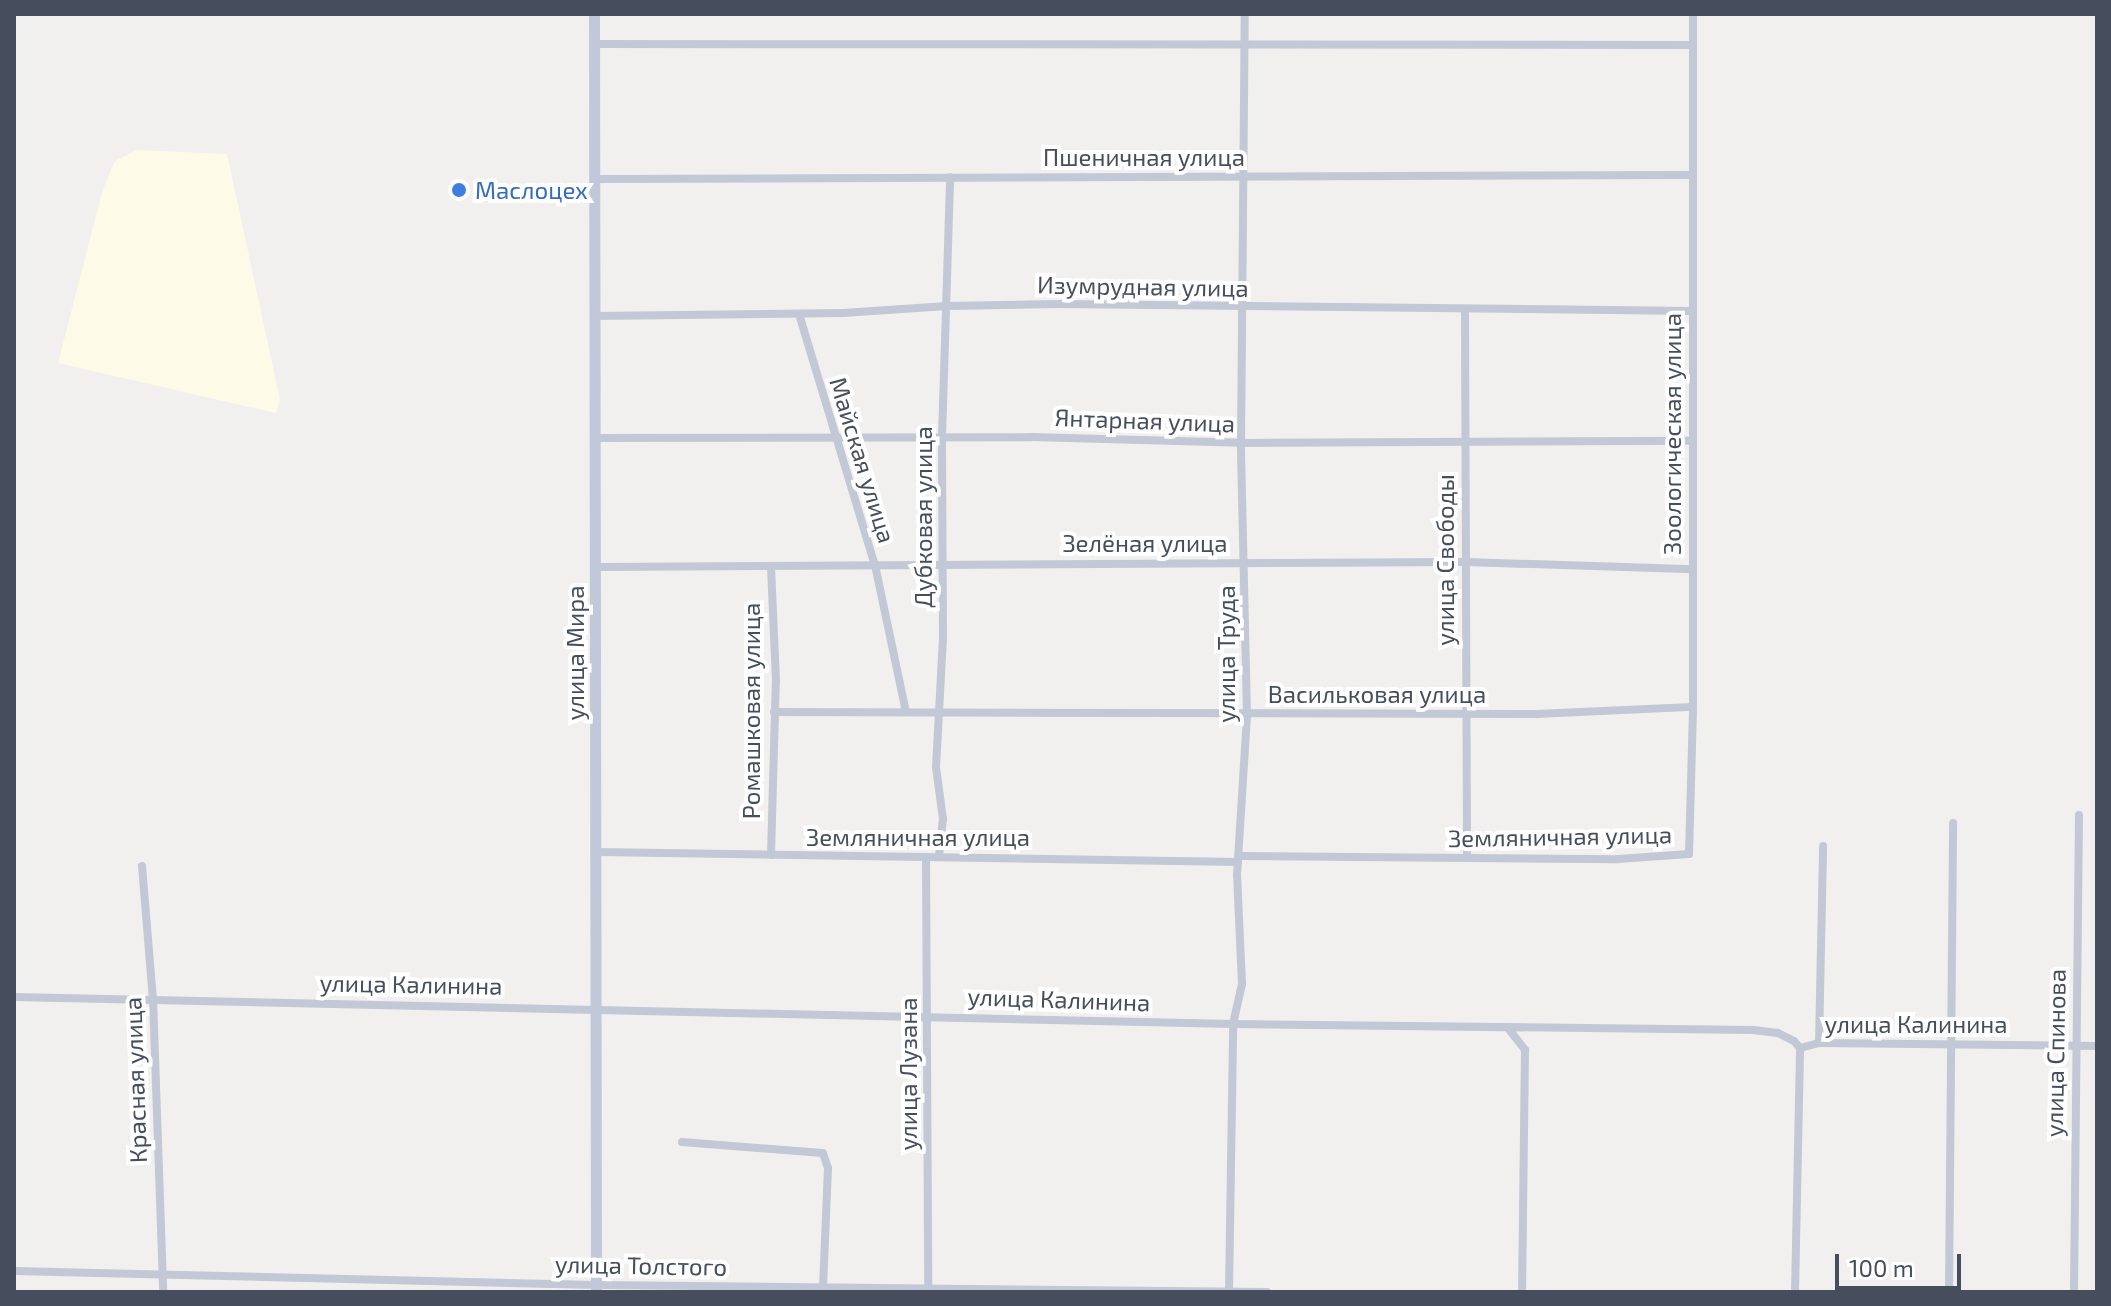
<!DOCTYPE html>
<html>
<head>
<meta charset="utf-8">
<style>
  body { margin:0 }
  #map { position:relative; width:2111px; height:1306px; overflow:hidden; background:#f2efef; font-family:"Exo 2",sans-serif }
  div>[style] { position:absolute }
  .commercial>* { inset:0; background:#fdfbe8 }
  .minor>* { height:8px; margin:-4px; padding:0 4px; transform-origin:4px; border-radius:4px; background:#c2c8d5 }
  .secondary>* { height:11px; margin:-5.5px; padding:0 5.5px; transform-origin:5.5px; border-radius:5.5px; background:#c1c8d9 }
  .dots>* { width:22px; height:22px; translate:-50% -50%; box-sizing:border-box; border:4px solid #fff; border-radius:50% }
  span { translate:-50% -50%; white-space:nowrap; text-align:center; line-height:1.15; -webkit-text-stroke:8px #fff; paint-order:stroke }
  .street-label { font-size:24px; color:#464e5d }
  .shop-label { font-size:24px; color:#366cbe }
  .left { translate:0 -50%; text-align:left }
  .frame { position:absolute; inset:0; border:16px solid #464e5d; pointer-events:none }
  .scale { position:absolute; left:1835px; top:1254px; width:126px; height:36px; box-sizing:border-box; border:4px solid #464e5d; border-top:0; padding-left:10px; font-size:24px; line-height:28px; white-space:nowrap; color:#464e5d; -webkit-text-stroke:6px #fff; paint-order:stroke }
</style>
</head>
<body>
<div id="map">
  <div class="commercial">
    <div style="clip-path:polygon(137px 150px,227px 154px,280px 400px,276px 413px,58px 363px,103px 189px,115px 161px)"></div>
  </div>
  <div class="minor">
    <div style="left:594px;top:44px;width:1098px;rotate:0.05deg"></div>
    <div style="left:594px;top:179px;width:1099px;rotate:-0.21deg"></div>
    <div style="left:1465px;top:310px;width:548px;rotate:89.79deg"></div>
    <div style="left:799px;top:314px;width:262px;rotate:73.2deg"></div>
    <div style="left:875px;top:565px;width:150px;rotate:78.1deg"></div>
    <div style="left:595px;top:316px;width:248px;rotate:-0.7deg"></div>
    <div style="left:843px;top:313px;width:104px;rotate:-3.9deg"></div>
    <div style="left:947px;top:306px;width:113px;rotate:-1deg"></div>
    <div style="left:1060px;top:304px;width:632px;rotate:0.63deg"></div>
    <div style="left:596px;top:438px;width:435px;rotate:-0.1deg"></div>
    <div style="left:1031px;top:437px;width:210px;rotate:1.6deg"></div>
    <div style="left:1241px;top:443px;width:451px;rotate:-0.3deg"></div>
    <div style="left:597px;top:567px;width:868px;rotate:-0.33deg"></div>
    <div style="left:1465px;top:562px;width:228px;rotate:1.8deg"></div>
    <div style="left:774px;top:712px;width:762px;rotate:0.15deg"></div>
    <div style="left:1536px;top:714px;width:157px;rotate:-2.6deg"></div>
    <div style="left:597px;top:852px;width:641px;rotate:0.89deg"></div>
    <div style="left:771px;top:855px;width:174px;rotate:-88.4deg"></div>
    <div style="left:776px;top:681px;width:115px;rotate:-92.5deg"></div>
    <div style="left:939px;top:856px;width:37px;rotate:-84deg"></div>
    <div style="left:943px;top:819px;width:52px;rotate:-97.7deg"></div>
    <div style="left:936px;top:767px;width:128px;rotate:-86.9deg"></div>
    <div style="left:943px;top:639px;width:202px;rotate:-90.3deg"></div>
    <div style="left:942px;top:437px;width:260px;rotate:-88.2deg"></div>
    <div style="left:1241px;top:856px;width:377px;rotate:0.5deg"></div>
    <div style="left:1618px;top:859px;width:71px;rotate:-4deg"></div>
    <div style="left:1689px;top:854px;width:147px;rotate:-88.4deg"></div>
    <div style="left:1693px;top:707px;width:693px;rotate:-90deg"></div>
    <div style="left:926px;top:857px;width:435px;rotate:89.7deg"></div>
    <div style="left:142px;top:866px;width:133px;rotate:85.3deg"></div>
    <div style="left:153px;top:999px;width:293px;rotate:88deg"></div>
    <div style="left:14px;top:997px;width:1219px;rotate:1.27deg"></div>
    <div style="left:1233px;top:1024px;width:520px;rotate:0.66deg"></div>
    <div style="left:1753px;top:1030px;width:25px;rotate:7deg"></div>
    <div style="left:1778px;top:1033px;width:18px;rotate:27deg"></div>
    <div style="left:1794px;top:1041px;width:9px;rotate:49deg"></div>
    <div style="left:1800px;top:1048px;width:20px;rotate:-15deg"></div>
    <div style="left:1819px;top:1043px;width:278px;rotate:0.6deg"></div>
    <div style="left:1508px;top:1028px;width:28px;rotate:52deg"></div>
    <div style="left:1525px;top:1050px;width:242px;rotate:90.7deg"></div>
    <div style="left:1819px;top:1043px;width:197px;rotate:-88.8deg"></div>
    <div style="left:682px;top:1142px;width:141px;rotate:4.5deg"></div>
    <div style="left:823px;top:1153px;width:16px;rotate:72deg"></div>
    <div style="left:828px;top:1168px;width:119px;rotate:92.4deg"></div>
    <div style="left:14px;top:1271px;width:582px;rotate:1.38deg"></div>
    <div style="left:596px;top:1285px;width:671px;rotate:0.6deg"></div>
    <div style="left:1229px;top:1292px;width:268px;rotate:-89.1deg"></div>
    <div style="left:1233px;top:1024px;width:41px;rotate:-77.3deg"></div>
    <div style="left:1242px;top:984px;width:109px;rotate:-92.6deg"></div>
    <div style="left:1237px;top:875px;width:160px;rotate:-86.4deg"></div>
    <div style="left:1247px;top:715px;width:272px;rotate:-91.3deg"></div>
    <div style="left:1241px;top:443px;width:429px;rotate:-89.5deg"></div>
    <div style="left:1795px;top:1292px;width:244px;rotate:-88.8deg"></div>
    <div style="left:1949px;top:1292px;width:469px;rotate:-89.5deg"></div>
    <div style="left:2074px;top:1292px;width:477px;rotate:-89.4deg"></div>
  </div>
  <div class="secondary">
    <div style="left:594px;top:14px;width:1278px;rotate:89.91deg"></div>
  </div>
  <div class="dots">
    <div style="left:459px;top:190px;background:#3f7fe0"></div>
  </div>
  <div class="street-label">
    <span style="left:1144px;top:157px">Пшеничная улица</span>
    <span style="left:1143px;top:286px;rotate:1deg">Изумрудная улица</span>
    <span style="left:1145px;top:420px;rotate:2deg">Янтарная улица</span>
    <span style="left:1672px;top:434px;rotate:-90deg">Зоологическая улица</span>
    <span style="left:863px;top:460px;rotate:73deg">Майская улица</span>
    <span style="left:923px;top:517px;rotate:-90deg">Дубковая улица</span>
    <span style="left:1145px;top:543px">Зелёная улица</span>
    <span style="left:1445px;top:560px;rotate:-90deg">улица Свободы</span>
    <span style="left:575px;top:653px;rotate:-90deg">улица Мира</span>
    <span style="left:1226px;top:654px;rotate:-90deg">улица Труда</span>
    <span style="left:1377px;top:694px">Васильковая улица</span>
    <span style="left:751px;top:711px;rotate:-90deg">Ромашковая улица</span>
    <span style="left:1560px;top:836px;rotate:-1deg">Земляничная улица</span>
    <span style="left:918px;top:837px">Земляничная улица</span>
    <span style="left:411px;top:984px;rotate:1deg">улица Калинина</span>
    <span style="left:1059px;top:999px;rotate:2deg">улица Калинина</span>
    <span style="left:1916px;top:1024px">улица Калинина</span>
    <span style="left:2055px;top:1053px;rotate:-89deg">улица Спинова</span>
    <span style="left:908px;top:1074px;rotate:-90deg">улица Лузана</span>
    <span style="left:135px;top:1080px;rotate:-92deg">Красная улица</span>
    <span style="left:641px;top:1265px;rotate:1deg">улица Толстого</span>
  </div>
  <div class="shop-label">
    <span class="left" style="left:475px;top:190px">Маслоцех</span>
  </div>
  <div class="frame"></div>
  <div class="scale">100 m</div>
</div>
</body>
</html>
